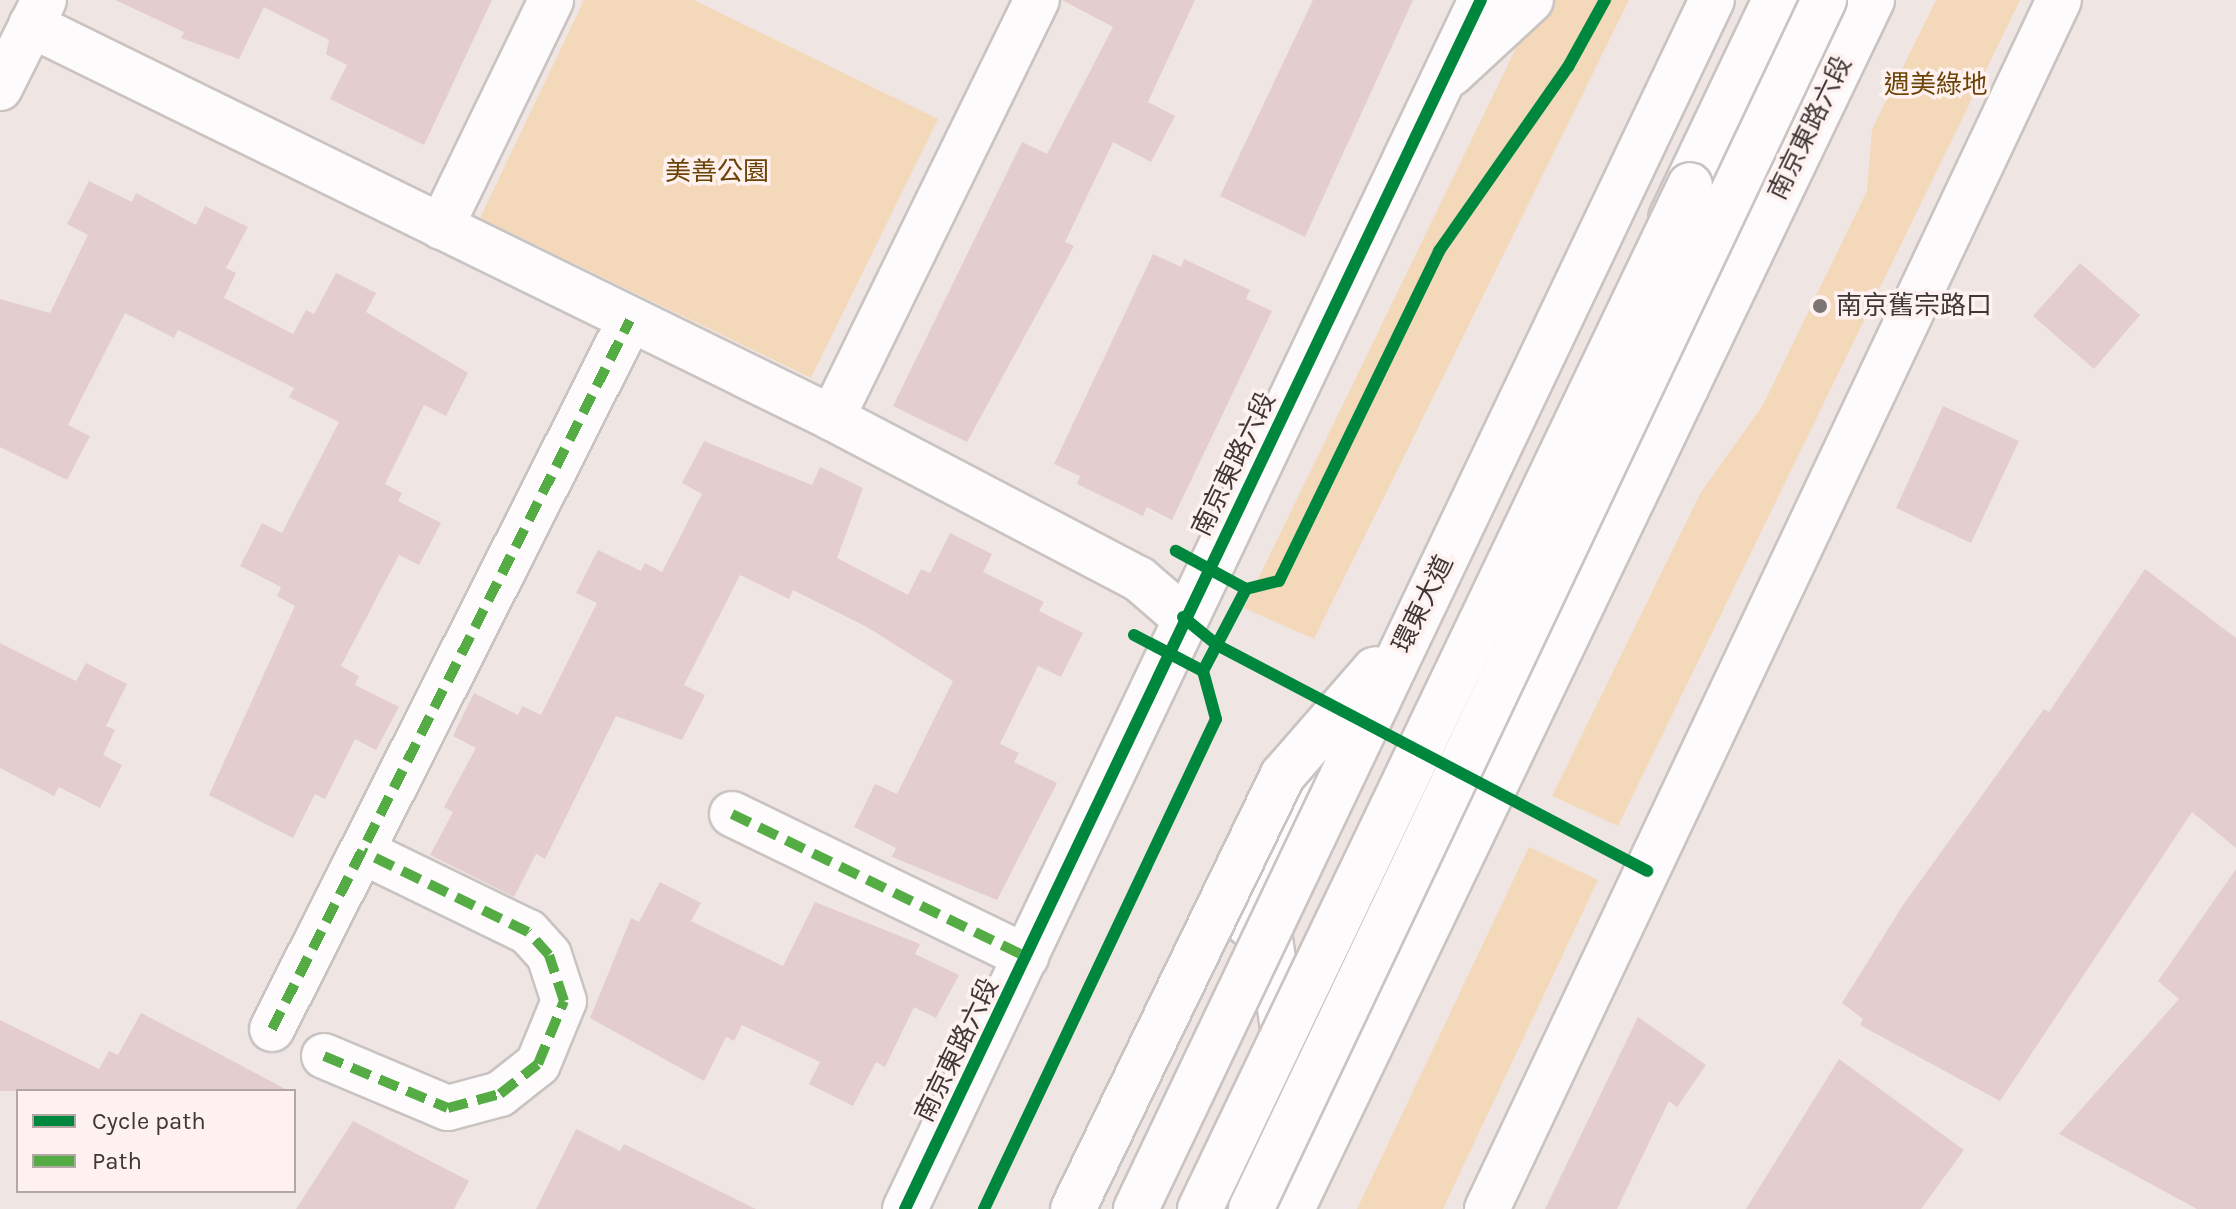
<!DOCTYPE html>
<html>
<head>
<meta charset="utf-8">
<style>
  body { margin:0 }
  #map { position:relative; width:2236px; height:1209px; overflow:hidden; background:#efe6e4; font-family:Karla,"Noto Sans TC",sans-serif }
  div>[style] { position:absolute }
  .green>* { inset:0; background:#f4d8ba }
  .building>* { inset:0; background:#e3cdcf }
  .roads { filter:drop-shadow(2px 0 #c9c3c1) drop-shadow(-2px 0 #c9c3c1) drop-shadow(0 2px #c9c3c1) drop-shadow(0 -2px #c9c3c1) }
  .street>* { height:44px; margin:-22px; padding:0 22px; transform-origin:22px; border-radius:22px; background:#fdfbfb }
  .secondary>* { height:44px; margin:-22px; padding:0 22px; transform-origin:22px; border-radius:22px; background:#fdfbfb }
  .highway>* { height:44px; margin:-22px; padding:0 22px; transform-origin:22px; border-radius:22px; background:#fdfbfb }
  .bridges { filter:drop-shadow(2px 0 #c9c3c1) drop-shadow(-2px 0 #c9c3c1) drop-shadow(0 2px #c9c3c1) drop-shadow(0 -2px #c9c3c1) }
  .highway-bridge>* { height:44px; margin:-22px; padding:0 22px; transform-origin:22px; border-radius:22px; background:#fdfbfb }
  .quiet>* { height:10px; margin-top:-5px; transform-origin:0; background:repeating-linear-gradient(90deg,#55ac45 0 20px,transparent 0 30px) }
  .cycleway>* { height:12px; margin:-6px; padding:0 6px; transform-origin:6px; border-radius:6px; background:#00873e }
  .dots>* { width:22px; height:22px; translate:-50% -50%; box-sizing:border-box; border:4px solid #fef1ef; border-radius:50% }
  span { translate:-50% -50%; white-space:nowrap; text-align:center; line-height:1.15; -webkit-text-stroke:7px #fef1ef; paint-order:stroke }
  .park-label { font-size:26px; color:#6b4405 }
  .street-label { font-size:26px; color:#3e3736 }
  .poi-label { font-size:26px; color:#3e3736 }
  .left { translate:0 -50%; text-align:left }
  .legend { position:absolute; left:16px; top:1089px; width:280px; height:104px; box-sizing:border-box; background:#fef1ef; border:2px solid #b1a7a5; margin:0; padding:10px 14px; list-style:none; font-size:24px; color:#3e3736 }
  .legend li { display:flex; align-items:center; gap:16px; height:40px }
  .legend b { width:40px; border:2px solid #b1a7a5 }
</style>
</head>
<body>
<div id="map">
  <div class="green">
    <div style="clip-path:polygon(584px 0,694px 0,938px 119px,811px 378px,480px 218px)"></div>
    <div style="clip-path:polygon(1554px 0,1629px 0,1314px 639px,1244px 608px,1517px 46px)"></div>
    <div style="clip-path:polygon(1936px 0,2020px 0,1618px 826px,1552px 796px,1701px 492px,1763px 405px,1867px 191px,1872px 129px)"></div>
    <div style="clip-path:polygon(1529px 847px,1598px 880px,1443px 1209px,1357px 1209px)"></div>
  </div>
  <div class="building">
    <div style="clip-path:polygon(115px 0,492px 0,424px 145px,330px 99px,347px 65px,326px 54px,329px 40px,264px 7px,239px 59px,181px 38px,184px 32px)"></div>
    <div style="clip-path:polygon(1062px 0,1195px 0,1148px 102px,1175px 116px,1151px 162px,1113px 142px,1065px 242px,1074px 246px,967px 442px,893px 406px,1022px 142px,1047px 154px,1113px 27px)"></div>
    <div style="clip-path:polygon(1313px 0,1413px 0,1305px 237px,1220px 196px)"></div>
    <div style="clip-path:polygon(89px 181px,132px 202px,136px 193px,196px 225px,205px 206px,248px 227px,226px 268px,236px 273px,224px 298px,293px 334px,306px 310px,314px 314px,336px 273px,376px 293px,366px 312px,468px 373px,446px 416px,424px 405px,385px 484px,402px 493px,398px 501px,441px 523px,419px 565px,399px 555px,341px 666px,359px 676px,355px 685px,399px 707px,376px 750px,355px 739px,325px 799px,315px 794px,293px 838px,209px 795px,295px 606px,277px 596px,281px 587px,240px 566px,262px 523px,282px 533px,339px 422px,289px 397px,294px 388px,178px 330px,174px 338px,125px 313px,68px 425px,90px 436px,67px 480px,0 447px,0 299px,50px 313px,88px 235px,67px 224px)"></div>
    <div style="clip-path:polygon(1153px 254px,1181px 267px,1184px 259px,1250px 290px,1246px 299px,1272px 311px,1172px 520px,1147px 507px,1143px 516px,1077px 484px,1080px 476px,1054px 464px)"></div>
    <div style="clip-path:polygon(2080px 263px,2140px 315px,2094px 369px,2033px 316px)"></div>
    <div style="clip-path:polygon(1943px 406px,2019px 441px,1971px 543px,1896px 508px)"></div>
    <div style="clip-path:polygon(704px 441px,812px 485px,820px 467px,863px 488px,837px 558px,908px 595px,921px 569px,930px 573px,950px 533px,992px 554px,983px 572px,1044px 602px,1039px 611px,1083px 633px,1061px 677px,1038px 666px,1000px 744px,1019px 753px,1014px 762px,1057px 783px,997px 900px,892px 857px,896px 848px,854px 827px,875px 784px,897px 794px,953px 681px,867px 627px,793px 590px,789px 599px,740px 575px,684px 685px,705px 695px,682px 740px,616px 716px,545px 859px,536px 854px,514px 897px,430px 855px,453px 812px,444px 807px,476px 748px,453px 736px,474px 693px,518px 715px,522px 706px,541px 715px,597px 603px,576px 593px,598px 550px,641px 571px,645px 563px,662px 572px,702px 494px,682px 483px)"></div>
    <div style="clip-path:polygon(2145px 569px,2236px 638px,2236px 848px,2192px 812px,2000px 1101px,1860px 1025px,1863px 1019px,1842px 1003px,1903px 905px,2044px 709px,2049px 712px)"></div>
    <div style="clip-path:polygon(0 643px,76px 681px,86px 663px,127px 684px,106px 726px,115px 730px,103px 755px,122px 765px,100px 808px,59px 787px,54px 796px,0 768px)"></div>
    <div style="clip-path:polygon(2236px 869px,2236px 1209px,2197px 1209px,2059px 1134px,2179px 999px,2158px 981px)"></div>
    <div style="clip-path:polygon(660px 882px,701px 903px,691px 921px,783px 966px,815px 902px,920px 944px,915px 954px,959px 975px,936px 1018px,914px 1007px,885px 1067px,876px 1062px,853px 1106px,809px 1084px,820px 1062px,742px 1025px,734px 1041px,726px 1037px,704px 1081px,590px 1018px,631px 918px,639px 922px)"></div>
    <div style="clip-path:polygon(141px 1013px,199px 1043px,289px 1091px,0 1091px,0 1020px,99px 1069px,109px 1051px,118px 1055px)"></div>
    <div style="clip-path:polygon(1638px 1017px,1706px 1065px,1677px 1107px,1669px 1101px,1617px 1209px,1545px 1209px)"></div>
    <div style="clip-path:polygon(1839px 1059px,1964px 1150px,1921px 1209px,1746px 1209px)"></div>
    <div style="clip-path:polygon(353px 1121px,469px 1181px,454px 1209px,296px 1209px)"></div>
    <div style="clip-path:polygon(576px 1129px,620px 1151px,624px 1144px,756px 1209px,536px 1209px)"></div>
  </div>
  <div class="roads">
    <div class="street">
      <div style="left:31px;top:25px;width:892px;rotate:26.13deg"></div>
      <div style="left:832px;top:418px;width:347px;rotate:27.7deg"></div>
      <div style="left:1139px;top:579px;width:58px;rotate:40.8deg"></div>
      <div style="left:1451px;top:74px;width:109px;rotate:-42.8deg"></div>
      <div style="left:441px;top:227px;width:252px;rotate:-64.1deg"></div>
      <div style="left:832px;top:418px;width:466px;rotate:-63.9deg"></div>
      <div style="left:732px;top:814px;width:327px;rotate:25.9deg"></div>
      <div style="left:272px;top:1029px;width:794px;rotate:-63.21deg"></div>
      <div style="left:324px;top:1056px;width:134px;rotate:22.8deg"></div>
      <div style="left:448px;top:1108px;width:54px;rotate:-15.1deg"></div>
      <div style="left:500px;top:1094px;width:48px;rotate:-38.3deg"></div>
      <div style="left:538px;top:1064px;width:68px;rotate:-67.6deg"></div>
      <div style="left:564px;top:1001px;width:48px;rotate:-108.1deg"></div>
      <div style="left:549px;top:955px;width:31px;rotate:-132deg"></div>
      <div style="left:528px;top:932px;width:183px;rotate:-154.1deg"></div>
      <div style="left:905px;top:1209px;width:1339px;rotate:-64.53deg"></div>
      <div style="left:1487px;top:1209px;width:1337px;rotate:-64.68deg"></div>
    </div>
    <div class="secondary">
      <div style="left:0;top:88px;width:98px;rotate:-63.4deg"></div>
      <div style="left:1248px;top:924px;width:239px;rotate:-64.5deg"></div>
      <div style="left:1292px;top:1209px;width:1341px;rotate:-64.37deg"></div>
    </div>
    <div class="highway">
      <div style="left:1671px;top:218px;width:242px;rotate:-64.5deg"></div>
      <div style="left:1602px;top:472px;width:119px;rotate:-45deg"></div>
      <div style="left:1263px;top:890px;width:140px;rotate:81.8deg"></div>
    </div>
  </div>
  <div class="bridges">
    <div class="highway-bridge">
      <div style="left:1073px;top:1209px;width:482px;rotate:-64.2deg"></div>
      <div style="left:1283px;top:775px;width:140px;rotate:-49deg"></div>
      <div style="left:1136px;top:1209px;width:1339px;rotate:-64.53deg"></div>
      <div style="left:1200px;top:1209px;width:1135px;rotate:-64.43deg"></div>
      <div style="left:1251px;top:1209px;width:1338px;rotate:-64.64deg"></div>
    </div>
  </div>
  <div class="quiet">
    <div style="left:732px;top:814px;width:327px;rotate:25.9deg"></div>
    <div style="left:272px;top:1029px;width:794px;rotate:-63.21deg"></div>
    <div style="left:324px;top:1056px;width:134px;rotate:22.8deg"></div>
    <div style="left:448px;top:1108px;width:54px;rotate:-15.1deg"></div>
    <div style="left:500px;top:1094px;width:48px;rotate:-38.3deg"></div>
    <div style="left:538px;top:1064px;width:68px;rotate:-67.6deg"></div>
    <div style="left:564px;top:1001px;width:48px;rotate:-108.1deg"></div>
    <div style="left:549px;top:955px;width:31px;rotate:-132deg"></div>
    <div style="left:528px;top:932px;width:183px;rotate:-154.1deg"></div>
  </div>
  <div class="cycleway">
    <div style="left:1246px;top:589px;width:34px;rotate:-14deg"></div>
    <div style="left:1279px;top:581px;width:367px;rotate:-64.1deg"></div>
    <div style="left:1439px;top:251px;width:225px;rotate:-55deg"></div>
    <div style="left:1568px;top:67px;width:77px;rotate:-61.1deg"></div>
    <div style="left:1183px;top:617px;width:44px;rotate:39.5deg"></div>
    <div style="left:1217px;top:645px;width:486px;rotate:27.7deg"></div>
    <div style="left:1134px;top:635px;width:78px;rotate:27.6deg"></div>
    <div style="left:1203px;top:671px;width:93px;rotate:-62.3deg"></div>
    <div style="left:1246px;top:589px;width:80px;rotate:-151.5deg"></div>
    <div style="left:905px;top:1209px;width:1339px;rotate:-64.53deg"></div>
    <div style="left:984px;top:1209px;width:542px;rotate:-64.66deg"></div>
    <div style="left:1216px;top:719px;width:50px;rotate:-105.2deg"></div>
  </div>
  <div class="dots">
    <div style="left:1820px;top:306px;background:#7c7473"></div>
  </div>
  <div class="park-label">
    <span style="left:1936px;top:85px">週美綠地</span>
    <span style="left:717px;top:172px">美善公園</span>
  </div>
  <div class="street-label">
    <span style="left:1810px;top:128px;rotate:-64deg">南京東路六段</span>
    <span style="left:1234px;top:464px;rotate:-64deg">南京東路六段</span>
    <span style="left:1423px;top:604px;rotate:-64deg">環東大道</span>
    <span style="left:957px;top:1050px;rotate:-64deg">南京東路六段</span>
  </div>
  <div class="poi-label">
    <span class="left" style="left:1836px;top:306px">南京舊宗路口</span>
  </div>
  <ul class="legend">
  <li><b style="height:10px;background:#00873e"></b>Cycle path</li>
  <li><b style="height:10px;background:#55ac45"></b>Path</li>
  </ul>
</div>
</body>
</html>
